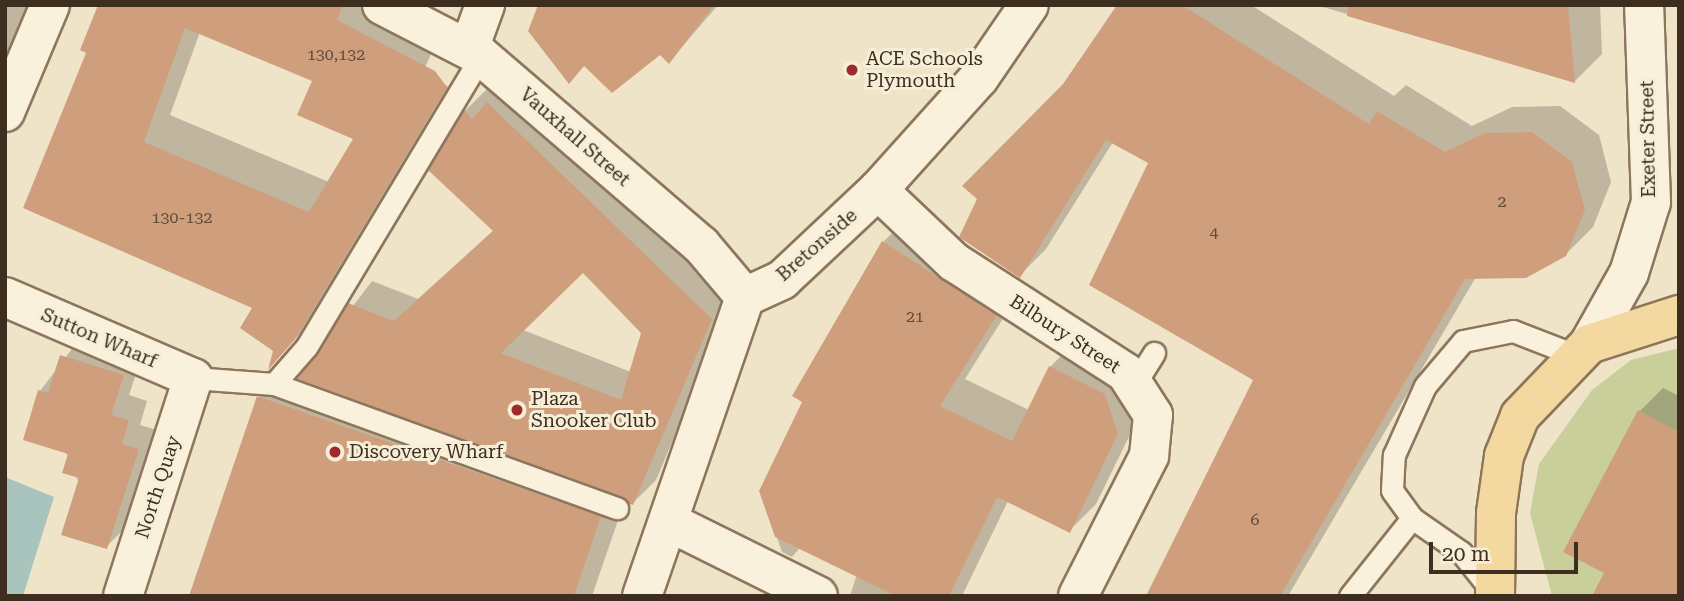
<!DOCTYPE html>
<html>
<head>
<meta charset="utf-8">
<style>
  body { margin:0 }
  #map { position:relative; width:1684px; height:601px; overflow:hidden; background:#f0e4c8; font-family:"Roboto Serif",serif }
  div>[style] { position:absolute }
  .green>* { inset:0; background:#c9cf9b }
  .water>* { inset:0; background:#a9c4bc }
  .shadow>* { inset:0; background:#0003 }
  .building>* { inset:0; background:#cf9f7d }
  .roads { filter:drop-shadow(2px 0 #8d765c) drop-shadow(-2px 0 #8d765c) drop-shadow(0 2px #8d765c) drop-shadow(0 -2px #8d765c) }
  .service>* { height:21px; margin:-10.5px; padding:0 10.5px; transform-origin:10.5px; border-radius:10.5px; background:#faf1dc }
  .minor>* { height:38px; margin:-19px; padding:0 19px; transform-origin:19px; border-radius:19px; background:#faf1dc }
  .tertiary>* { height:38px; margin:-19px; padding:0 19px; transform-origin:19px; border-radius:19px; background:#faf1dc }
  .secondary>* { height:38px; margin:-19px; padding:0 19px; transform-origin:19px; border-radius:19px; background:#faf1dc }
  .primary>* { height:38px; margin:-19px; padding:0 19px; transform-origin:19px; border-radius:19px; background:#f3d9a0 }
  .dots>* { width:19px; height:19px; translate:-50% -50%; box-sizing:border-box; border:4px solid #f7eed8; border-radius:50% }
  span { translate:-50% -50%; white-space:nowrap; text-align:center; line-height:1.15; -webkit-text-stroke:6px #f7eed8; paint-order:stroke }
  .number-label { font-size:16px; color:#624a37 }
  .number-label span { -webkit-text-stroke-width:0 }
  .poi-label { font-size:19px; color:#3d2e20 }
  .left { translate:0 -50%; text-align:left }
  .street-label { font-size:19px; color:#3d2e20 }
  .frame { position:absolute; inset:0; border:7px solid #3d2e20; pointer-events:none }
  .scale { position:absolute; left:1429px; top:542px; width:149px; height:32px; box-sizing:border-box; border:4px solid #3d2e20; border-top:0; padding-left:9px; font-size:21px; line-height:24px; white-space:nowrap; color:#3d2e20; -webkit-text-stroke:5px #f7eed8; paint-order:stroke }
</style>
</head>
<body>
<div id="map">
  <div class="green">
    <div style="clip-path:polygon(1679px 348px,1679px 596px,1552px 596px,1530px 513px,1539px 464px,1592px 390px,1631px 360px)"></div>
  </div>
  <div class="water">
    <div style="clip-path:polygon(5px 477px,54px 497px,23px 596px,5px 596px)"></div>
  </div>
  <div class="shadow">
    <div style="clip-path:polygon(5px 5px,30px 5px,5px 66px)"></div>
    <div style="clip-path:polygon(evenodd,100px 5px,389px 5px,441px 32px,422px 74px,455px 90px,323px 309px,271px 365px,275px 350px,255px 307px,26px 207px,88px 52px,100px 5px,200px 32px,315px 80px,355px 138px,329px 182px,170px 115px,200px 32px)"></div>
    <div style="clip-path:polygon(540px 5px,718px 5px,669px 62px,660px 53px,585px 65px,569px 81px)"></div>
    <div style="clip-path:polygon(1119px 5px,1251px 5px,1394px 96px,1406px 85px,1472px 126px,1512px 107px,1560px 106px,1599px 135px,1611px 182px,1593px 227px,1565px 255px,1476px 277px,1288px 596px,1147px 596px,1255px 379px,1151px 162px,1113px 142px,1046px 249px,1019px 276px,1064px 85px)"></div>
    <div style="clip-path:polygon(1316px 5px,1600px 5px,1602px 54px,1575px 81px)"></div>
    <div style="clip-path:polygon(evenodd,511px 80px,734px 296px,656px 480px,633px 503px,625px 500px,592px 596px,191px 596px,259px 397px,288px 368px,302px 373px,372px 281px,418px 299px,495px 229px,430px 170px,466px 110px,488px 88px,495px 96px,511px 80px,583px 271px,643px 332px,631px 372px,523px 330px,583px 271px)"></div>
    <div style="clip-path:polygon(910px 216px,1022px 288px,965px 379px,1029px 410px,1050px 367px,1077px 340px,1144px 406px,1096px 504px,1069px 531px,1008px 501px,962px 596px,850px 596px,904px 426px,792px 557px,782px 552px,761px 491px,883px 242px)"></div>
    <div style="clip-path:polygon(81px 337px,142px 356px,129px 395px,147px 401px,140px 425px,157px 430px,125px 528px,106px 547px,40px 391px)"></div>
    <div style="clip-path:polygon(1663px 388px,1679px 396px,1679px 596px,1606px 572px,1640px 411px)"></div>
  </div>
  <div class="building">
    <div style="clip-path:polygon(evenodd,98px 5px,343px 5px,337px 20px,435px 71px,447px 87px,296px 338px,268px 370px,273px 351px,240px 328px,252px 308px,23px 208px,86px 53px,80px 50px,98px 5px,185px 28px,312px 81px,297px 115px,353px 139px,309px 212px,144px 142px,185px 28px)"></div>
    <div style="clip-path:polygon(538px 5px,714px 5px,669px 64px,660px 55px,612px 93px,584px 66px,569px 84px,528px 31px)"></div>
    <div style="clip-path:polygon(1117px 5px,1182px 5px,1369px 124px,1377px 111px,1445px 152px,1484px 133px,1532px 132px,1572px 162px,1585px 210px,1566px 256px,1526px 278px,1465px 279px,1280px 596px,1146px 596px,1253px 380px,1089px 285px,1148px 163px,1106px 140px,1020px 278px,959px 237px,977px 199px,962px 186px,1063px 84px)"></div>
    <div style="clip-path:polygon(1348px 5px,1568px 5px,1575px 83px,1347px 16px)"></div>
    <div style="clip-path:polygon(evenodd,487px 102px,712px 319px,633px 505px,296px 378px,348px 303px,394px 321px,493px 231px,428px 170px,464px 109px,472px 119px,487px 102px,583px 273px,641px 333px,621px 400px,501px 353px,583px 273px)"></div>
    <div style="clip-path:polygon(882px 241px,997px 315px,940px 406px,1012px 441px,1049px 366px,1105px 394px,1118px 434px,1070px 533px,997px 497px,949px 596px,896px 596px,775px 537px,759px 491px,802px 402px,792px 396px)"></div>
    <div style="clip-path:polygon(60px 355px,124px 375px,111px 415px,129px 420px,122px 444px,139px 449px,107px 549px,61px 535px,79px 478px,62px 473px,68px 454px,23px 440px,38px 390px,48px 393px)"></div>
    <div style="clip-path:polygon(257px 396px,601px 516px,574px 596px,189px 596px)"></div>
    <div style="clip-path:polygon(1638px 410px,1679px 432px,1679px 596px,1592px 596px,1604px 573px,1563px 552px)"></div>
  </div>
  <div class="roads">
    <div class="service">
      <div style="left:193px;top:378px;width:81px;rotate:4.2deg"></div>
      <div style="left:274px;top:384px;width:365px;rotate:19.9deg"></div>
      <div style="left:274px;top:384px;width:50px;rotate:-49deg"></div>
      <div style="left:307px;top:346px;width:338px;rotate:-59deg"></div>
      <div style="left:1134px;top:385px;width:38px;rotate:-58deg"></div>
      <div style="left:1492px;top:591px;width:50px;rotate:-128.5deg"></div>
      <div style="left:1461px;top:552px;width:60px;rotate:-145.2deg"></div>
      <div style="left:1412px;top:518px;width:34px;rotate:-126deg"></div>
      <div style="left:1392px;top:490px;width:35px;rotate:-87deg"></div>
      <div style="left:1394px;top:455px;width:76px;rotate:-65.8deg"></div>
      <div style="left:1425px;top:386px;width:59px;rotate:-49.8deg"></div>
      <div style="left:1463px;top:341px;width:51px;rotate:-11.3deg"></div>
      <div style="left:1513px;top:331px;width:66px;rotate:21.2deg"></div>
      <div style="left:1350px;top:596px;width:100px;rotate:-51.5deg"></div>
    </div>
    <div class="minor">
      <div style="left:469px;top:49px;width:47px;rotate:-70deg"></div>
      <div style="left:5px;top:112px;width:116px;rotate:-67.2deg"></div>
      <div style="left:878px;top:190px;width:105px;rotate:43.5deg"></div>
      <div style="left:954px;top:262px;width:205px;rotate:32.8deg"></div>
      <div style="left:1126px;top:373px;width:50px;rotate:57.3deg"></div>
      <div style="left:1153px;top:415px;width:41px;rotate:95.6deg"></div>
      <div style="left:1149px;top:456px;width:157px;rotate:116.9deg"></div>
      <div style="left:5px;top:297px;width:205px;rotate:23.3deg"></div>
      <div style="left:193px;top:378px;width:229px;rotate:107.8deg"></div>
      <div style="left:745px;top:297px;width:41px;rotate:-24.7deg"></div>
      <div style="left:782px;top:280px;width:132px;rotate:-43.2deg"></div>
      <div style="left:878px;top:190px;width:151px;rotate:-48deg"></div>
      <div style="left:979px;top:78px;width:88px;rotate:-55.6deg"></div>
      <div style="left:671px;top:523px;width:164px;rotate:26.4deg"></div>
    </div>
    <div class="tertiary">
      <div style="left:1589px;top:344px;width:81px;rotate:-60.6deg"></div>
      <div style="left:1629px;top:273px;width:74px;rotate:-72.8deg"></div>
      <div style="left:1651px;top:202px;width:197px;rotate:-92deg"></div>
    </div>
    <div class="secondary">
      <div style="left:382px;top:5px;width:111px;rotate:27.3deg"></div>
      <div style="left:481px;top:56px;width:290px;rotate:40.7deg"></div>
      <div style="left:701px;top:245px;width:68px;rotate:49.8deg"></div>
      <div style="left:745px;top:297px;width:316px;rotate:109deg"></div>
    </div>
    <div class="primary">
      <div style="left:1495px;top:596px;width:83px;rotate:-89.3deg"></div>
      <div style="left:1496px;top:513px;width:58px;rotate:-82deg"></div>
      <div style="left:1504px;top:456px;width:43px;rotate:-68.2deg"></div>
      <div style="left:1520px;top:416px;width:100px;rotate:-46.2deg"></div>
      <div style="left:1589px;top:344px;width:95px;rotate:-17.9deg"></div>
    </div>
  </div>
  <div class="dots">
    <div style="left:852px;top:70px;background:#9e2a2b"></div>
    <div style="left:517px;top:410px;background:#9e2a2b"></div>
    <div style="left:335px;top:452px;background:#9e2a2b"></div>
  </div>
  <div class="number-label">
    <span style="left:336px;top:55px">130,132</span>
    <span style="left:1502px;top:202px">2</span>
    <span style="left:182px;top:218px">130-132</span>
    <span style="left:1214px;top:233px">4</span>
    <span style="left:915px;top:317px">21</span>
    <span style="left:1255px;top:520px">6</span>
  </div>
  <div class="poi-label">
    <span class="left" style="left:866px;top:70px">ACE Schools<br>Plymouth</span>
    <span class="left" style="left:531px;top:410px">Plaza<br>Snooker Club</span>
    <span class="left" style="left:349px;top:452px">Discovery Wharf</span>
  </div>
  <div class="street-label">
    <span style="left:575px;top:137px;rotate:41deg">Vauxhall Street</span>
    <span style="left:1648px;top:139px;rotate:-91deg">Exeter Street</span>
    <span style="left:817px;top:245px;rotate:-41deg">Bretonside</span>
    <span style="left:1065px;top:334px;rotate:33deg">Bilbury Street</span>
    <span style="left:99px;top:338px;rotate:23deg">Sutton Wharf</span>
    <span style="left:158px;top:487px;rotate:-72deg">North Quay</span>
  </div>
  <div class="frame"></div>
  <div class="scale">20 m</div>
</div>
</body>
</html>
